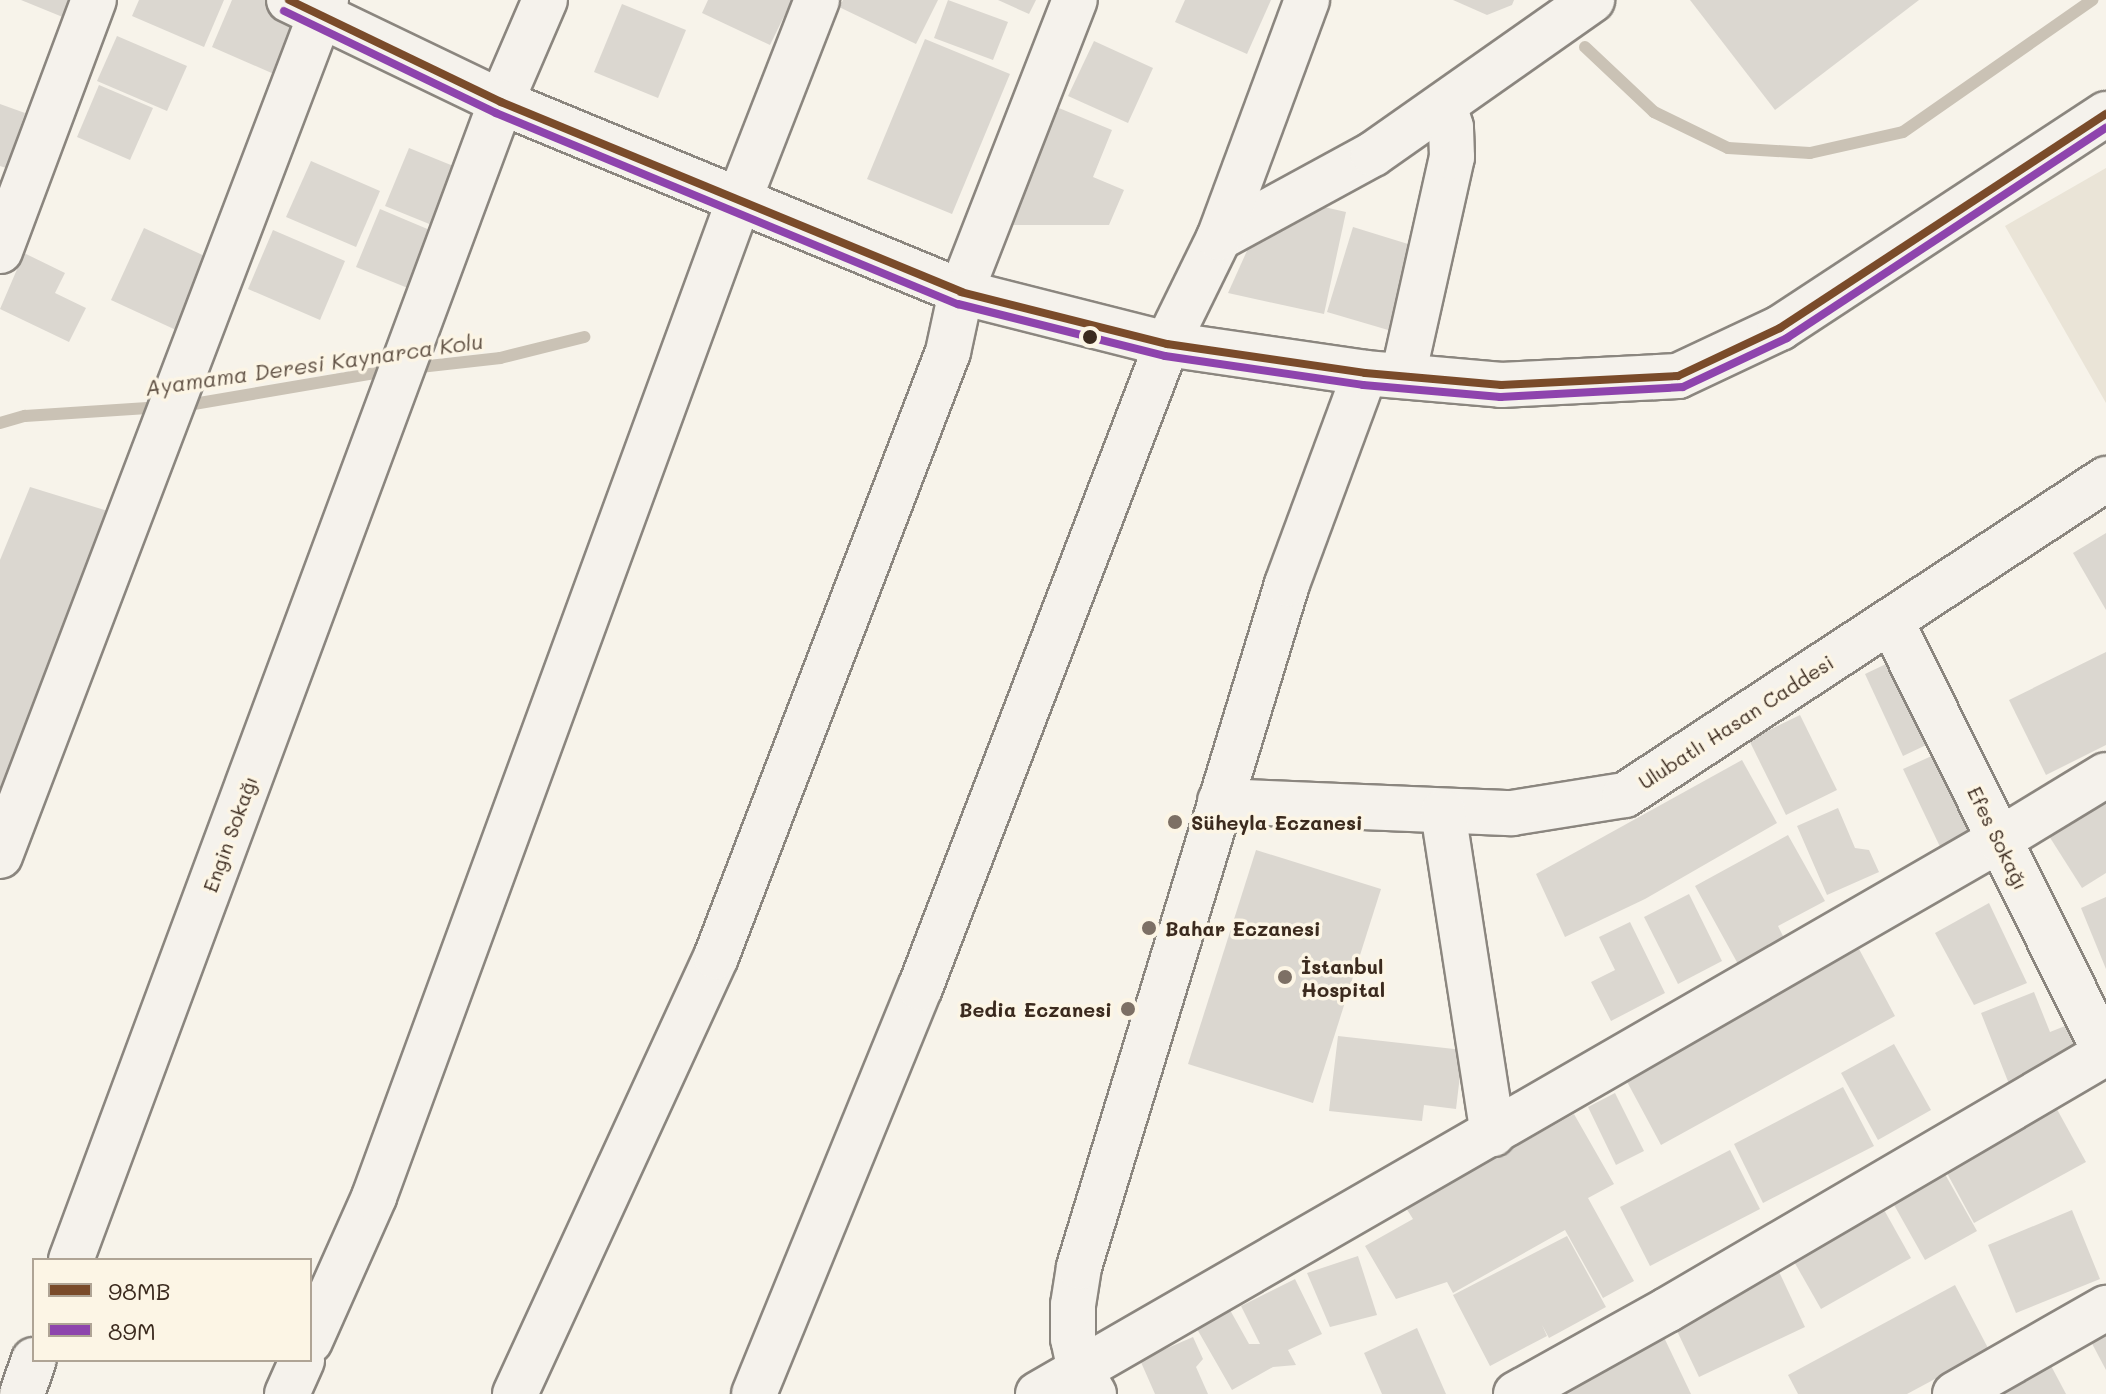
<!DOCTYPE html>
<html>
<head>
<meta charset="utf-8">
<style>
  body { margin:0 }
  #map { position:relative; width:2106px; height:1394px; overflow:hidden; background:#f7f3ea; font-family:Mali,sans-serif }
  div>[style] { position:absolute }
  .green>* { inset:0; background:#eae4d7 }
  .stream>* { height:12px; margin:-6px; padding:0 6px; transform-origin:6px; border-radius:6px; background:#cac2b5 }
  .building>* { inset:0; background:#dbd7d0 }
  .roads { filter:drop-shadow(2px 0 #8b867f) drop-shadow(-2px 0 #8b867f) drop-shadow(0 2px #8b867f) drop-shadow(0 -2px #8b867f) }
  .minor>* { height:44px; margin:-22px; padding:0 22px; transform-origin:22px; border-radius:22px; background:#f5f2ec }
  .major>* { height:44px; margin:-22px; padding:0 22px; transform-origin:22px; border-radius:22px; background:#f5f2ec }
  .bus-1>* { height:8px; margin:-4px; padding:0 4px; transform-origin:4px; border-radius:4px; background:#7a4b2a }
  .bus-2>* { height:8px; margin:-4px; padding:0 4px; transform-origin:4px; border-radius:4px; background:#8e44ad }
  .dots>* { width:22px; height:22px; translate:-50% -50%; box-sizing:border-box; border:4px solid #fcf5e5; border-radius:50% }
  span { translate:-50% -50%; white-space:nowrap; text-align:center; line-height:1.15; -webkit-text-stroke:7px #fcf5e5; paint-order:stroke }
  .street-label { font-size:20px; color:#3b2a1e }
  .poi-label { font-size:20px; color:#3b2a1e; font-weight:700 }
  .left { translate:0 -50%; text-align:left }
  .right { translate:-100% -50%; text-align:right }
  .water-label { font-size:22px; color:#605144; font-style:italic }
  .legend { position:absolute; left:32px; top:1258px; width:280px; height:104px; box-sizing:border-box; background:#fcf5e5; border:2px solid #afa495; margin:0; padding:10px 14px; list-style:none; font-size:24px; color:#3b2a1e }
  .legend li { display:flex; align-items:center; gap:16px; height:40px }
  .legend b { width:40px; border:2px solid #afa495 }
</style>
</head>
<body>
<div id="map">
  <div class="green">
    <div style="clip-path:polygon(2106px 168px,2106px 403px,2005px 226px)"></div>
  </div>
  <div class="stream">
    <div style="left:1585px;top:47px;width:95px;rotate:43.3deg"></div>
    <div style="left:1654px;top:112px;width:82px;rotate:25.9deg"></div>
    <div style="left:1728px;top:148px;width:82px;rotate:3.5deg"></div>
    <div style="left:1810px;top:153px;width:95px;rotate:-12.7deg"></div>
    <div style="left:1903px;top:132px;width:231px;rotate:-34.9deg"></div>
    <div style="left:411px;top:368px;width:90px;rotate:-6.4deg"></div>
    <div style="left:500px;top:358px;width:87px;rotate:-14deg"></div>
    <div style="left:182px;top:406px;width:213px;rotate:-9.7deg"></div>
    <div style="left:0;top:423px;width:26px;rotate:-16deg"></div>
    <div style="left:25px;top:416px;width:138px;rotate:-3.7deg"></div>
  </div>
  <div class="building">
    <div style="clip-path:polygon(21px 0,78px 0,70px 20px)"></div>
    <div style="clip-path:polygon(139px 0,224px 0,204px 47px,132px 16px)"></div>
    <div style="clip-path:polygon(232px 0,267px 0,308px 18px,283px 78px,212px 47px)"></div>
    <div style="clip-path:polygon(708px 0,792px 0,770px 45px,702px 13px)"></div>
    <div style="clip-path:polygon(843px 0,938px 0,916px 44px,839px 7px)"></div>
    <div style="clip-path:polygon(948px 0,1008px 22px,993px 60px,934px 38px)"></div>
    <div style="clip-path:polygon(998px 0,1036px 0,1029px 14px)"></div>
    <div style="clip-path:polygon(1185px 0,1271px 0,1247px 54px,1175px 22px)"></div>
    <div style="clip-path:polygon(1453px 0,1514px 0,1512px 5px,1487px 15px)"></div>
    <div style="clip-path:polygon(1690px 0,1919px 0,1775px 110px)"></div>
    <div style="clip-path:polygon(622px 4px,686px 30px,658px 98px,594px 72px)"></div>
    <div style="clip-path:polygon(117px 36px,187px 66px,167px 111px,97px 81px)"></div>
    <div style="clip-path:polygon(925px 39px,1010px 74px,952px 214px,867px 179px)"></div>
    <div style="clip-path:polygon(1094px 41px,1153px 68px,1128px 123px,1068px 96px)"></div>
    <div style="clip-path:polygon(99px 85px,153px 108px,130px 160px,77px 137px)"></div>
    <div style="clip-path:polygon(1042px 101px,1112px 130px,1093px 177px,1124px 190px,1109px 225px,990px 225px)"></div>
    <div style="clip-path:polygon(0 104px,25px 113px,6px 168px,0 166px)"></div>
    <div style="clip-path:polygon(409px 148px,473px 174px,449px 232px,385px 206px)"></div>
    <div style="clip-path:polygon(311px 161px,380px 191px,356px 247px,286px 217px)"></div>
    <div style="clip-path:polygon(1298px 201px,1346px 212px,1324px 314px,1228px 293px,1259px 224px)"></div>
    <div style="clip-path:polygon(380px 209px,444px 236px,420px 293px,356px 267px)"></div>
    <div style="clip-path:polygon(1353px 227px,1421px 248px,1395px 332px,1327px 312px)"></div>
    <div style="clip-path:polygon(144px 228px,209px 258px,176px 330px,111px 300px)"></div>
    <div style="clip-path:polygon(273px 230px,345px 261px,320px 320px,248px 289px)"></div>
    <div style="clip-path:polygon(24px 253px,65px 273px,55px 293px,86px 308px,69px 342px,0 309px)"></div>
    <div style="clip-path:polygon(30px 487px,111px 512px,0 788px,0 560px)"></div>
    <div style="clip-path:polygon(2106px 533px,2106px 610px,2073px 553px)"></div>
    <div style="clip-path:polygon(2106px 652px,2106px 745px,2046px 775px,2009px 700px)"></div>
    <div style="clip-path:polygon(1905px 655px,1943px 737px,1903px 756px,1865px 674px)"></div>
    <div style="clip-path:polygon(1800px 715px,1837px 790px,1786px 815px,1749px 740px)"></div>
    <div style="clip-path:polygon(1947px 749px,1987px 832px,1943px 853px,1903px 769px)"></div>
    <div style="clip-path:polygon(1742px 760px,1777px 823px,1645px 899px,1565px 937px,1536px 874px)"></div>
    <div style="clip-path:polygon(2106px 785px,2106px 873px,2082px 888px,2042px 825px)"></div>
    <div style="clip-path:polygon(1838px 808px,1855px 848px,1869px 850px,1879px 872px,1827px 895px,1797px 826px)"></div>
    <div style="clip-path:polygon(1788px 835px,1825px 901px,1778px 926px,1784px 938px,1738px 964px,1695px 886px)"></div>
    <div style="clip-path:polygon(1256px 850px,1381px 889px,1313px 1103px,1188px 1064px)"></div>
    <div style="clip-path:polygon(1689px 894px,1722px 961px,1678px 984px,1644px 917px)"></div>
    <div style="clip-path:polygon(2106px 897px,2106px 969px,2081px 908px)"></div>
    <div style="clip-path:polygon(1989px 903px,2027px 983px,1974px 1005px,1935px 933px)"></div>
    <div style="clip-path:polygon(1630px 922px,1665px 993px,1611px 1021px,1591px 982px,1615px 970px,1599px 937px)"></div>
    <div style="clip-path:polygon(1859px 949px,1895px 1016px,1661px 1145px,1625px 1078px)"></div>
    <div style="clip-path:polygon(2034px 992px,2050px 1032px,2075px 1022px,2089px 1058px,2011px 1089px,1981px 1013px)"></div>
    <div style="clip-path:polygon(1338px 1036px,1463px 1050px,1456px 1109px,1424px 1105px,1422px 1121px,1329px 1111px)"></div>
    <div style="clip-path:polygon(1894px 1044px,1931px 1110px,1878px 1140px,1841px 1073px)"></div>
    <div style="clip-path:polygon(1843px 1087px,1874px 1146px,1763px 1203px,1734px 1144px)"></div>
    <div style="clip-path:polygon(1615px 1093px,1644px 1151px,1616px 1165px,1588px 1107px)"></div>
    <div style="clip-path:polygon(2053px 1102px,2086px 1162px,1974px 1223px,1942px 1164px)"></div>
    <div style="clip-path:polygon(1574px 1114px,1614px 1184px,1588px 1198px,1634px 1281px,1603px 1298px,1565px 1230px,1453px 1293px,1447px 1282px,1396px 1299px,1365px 1246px,1413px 1219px,1406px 1208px)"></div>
    <div style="clip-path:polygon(1730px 1150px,1760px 1209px,1650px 1266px,1620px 1207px)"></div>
    <div style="clip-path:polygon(1941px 1167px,1977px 1231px,1925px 1260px,1889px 1196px)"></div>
    <div style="clip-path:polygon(1878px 1199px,1911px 1258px,1821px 1309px,1788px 1251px)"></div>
    <div style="clip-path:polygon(2072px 1210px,2100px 1279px,2016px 1313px,1988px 1245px)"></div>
    <div style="clip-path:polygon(1567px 1236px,1606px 1307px,1549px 1338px,1542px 1325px,1547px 1336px,1490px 1366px,1453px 1295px)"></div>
    <div style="clip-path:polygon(1358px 1256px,1377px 1315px,1330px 1327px,1307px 1273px)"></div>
    <div style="clip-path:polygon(1773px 1259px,1805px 1327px,1699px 1377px,1667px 1310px)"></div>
    <div style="clip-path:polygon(1295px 1279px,1322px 1334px,1288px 1350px,1296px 1365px,1273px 1367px,1232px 1390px,1197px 1329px,1230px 1310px,1249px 1344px,1260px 1344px,1241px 1306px)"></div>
    <div style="clip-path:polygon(1955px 1285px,1989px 1350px,1907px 1394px,1798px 1394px,1788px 1375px)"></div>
    <div style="clip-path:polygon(2106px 1327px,2106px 1370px,2088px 1336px)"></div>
    <div style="clip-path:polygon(1417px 1328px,1446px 1394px,1382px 1394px,1364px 1353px)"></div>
    <div style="clip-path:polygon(1660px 1329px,1691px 1394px,1560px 1394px)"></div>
    <div style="clip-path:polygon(1193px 1337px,1203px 1359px,1196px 1367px,1208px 1394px,1155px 1394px,1140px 1360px)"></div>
    <div style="clip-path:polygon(2049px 1362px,2066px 1394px,1988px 1394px)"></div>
  </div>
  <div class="roads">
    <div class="minor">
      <div style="left:1219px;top:238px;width:175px;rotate:-28.6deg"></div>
      <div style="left:1373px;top:154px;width:268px;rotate:-35.1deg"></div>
      <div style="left:0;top:251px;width:268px;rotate:-69.5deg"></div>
      <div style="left:1403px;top:376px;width:224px;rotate:-77.4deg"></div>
      <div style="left:1452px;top:157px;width:30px;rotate:-92deg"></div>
      <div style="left:1451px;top:127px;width:22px;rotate:-108deg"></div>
      <div style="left:1891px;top:621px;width:483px;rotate:63.6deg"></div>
      <div style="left:1220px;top:801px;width:292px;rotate:2.4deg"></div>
      <div style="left:1512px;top:813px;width:114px;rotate:-9.1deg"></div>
      <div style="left:1625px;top:795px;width:576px;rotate:-33.3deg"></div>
      <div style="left:1443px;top:812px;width:326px;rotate:81.2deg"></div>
      <div style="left:0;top:856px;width:916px;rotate:-69.15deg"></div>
      <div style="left:71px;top:1260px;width:1235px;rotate:-69.63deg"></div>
      <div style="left:501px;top:102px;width:111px;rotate:-66.7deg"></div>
      <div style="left:310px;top:1341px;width:158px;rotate:-66deg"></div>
      <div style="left:374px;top:1197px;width:1062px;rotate:-69.89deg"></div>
      <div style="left:739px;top:200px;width:215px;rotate:-68.7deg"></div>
      <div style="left:22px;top:1394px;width:36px;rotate:-71deg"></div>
      <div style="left:287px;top:1394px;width:37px;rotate:-66deg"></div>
      <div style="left:515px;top:1394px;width:481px;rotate:-65.3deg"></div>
      <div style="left:716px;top:957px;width:648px;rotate:-69.02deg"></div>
      <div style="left:948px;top:352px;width:61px;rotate:-77.8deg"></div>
      <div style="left:961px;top:292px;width:313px;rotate:-68.7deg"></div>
      <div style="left:754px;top:1394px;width:439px;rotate:-67.8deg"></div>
      <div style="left:920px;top:988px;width:690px;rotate:-69.02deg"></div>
      <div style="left:1167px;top:344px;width:118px;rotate:-63.9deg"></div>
      <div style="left:1219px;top:238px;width:254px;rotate:-69.7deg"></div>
      <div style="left:1038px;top:1394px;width:1109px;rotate:-29.96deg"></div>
      <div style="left:1999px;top:840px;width:125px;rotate:-31.3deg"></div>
      <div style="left:1094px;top:1394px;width:27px;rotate:-121deg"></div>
      <div style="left:1080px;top:1371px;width:33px;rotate:-102deg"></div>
      <div style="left:1073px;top:1339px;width:34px;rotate:-90deg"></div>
      <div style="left:1073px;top:1305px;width:38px;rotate:-81deg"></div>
      <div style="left:1079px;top:1267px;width:714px;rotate:-73.06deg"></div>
      <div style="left:1287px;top:584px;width:225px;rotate:-69.7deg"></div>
      <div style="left:1516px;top:1394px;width:173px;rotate:-29.1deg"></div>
      <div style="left:1667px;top:1310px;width:509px;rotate:-30.35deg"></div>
      <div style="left:1955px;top:1394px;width:174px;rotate:-29.7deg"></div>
    </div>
    <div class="major">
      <div style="left:289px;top:0;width:235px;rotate:25.7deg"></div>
      <div style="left:501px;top:102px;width:498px;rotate:22.4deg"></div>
      <div style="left:961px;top:292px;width:212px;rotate:14.2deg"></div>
      <div style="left:1167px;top:344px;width:200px;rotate:8.3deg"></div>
      <div style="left:1365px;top:373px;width:137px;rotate:5deg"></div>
      <div style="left:1501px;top:385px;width:177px;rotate:-2.9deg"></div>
      <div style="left:1678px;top:376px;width:113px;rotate:-25.2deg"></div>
      <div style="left:1780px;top:328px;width:390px;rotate:-33.3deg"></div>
    </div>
  </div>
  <div class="bus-1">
    <div style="left:289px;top:0;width:235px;rotate:25.7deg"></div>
    <div style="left:501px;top:102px;width:498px;rotate:22.4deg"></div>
    <div style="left:961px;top:292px;width:212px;rotate:14.2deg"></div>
    <div style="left:1167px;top:344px;width:200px;rotate:8.3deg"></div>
    <div style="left:1365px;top:373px;width:137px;rotate:5deg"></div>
    <div style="left:1501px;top:385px;width:177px;rotate:-2.9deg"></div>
    <div style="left:1678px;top:376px;width:113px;rotate:-25.2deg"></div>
    <div style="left:1780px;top:328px;width:390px;rotate:-33.3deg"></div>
  </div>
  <div class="bus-2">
    <div style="left:284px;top:11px;width:235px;rotate:25.7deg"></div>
    <div style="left:496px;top:113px;width:500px;rotate:22.5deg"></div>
    <div style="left:958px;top:304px;width:213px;rotate:14.1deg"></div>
    <div style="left:1165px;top:356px;width:200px;rotate:8.3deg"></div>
    <div style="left:1363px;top:385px;width:138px;rotate:5deg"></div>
    <div style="left:1500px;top:397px;width:183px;rotate:-3.1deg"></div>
    <div style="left:1683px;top:387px;width:115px;rotate:-25.2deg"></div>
    <div style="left:1787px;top:338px;width:382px;rotate:-33.4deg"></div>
  </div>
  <div class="dots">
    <div style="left:1090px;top:337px;background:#3b2a1e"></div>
    <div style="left:1175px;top:822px;background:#7d7065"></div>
    <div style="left:1149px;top:928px;background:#7d7065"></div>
    <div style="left:1285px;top:977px;background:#7d7065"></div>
    <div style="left:1128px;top:1009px;background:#7d7065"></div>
  </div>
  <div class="street-label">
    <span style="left:1736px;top:722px;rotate:-33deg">Ulubatlı Hasan Caddesi</span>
    <span style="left:230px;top:834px;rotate:-70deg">Engin Sokağı</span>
    <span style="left:1998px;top:838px;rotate:64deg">Efes Sokağı</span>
  </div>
  <div class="poi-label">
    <span class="left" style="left:1191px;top:822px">Süheyla Eczanesi</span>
    <span class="left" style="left:1165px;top:928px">Bahar Eczanesi</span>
    <span class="left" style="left:1301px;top:978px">İstanbul<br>Hospital</span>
    <span class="right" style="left:1112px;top:1009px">Bedia Eczanesi</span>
  </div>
  <div class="water-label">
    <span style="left:314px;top:364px;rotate:-8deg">Ayamama Deresi Kaynarca Kolu</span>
  </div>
  <ul class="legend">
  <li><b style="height:10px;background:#7a4b2a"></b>98MB</li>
  <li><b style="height:10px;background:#8e44ad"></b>89M</li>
  </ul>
</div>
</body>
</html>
